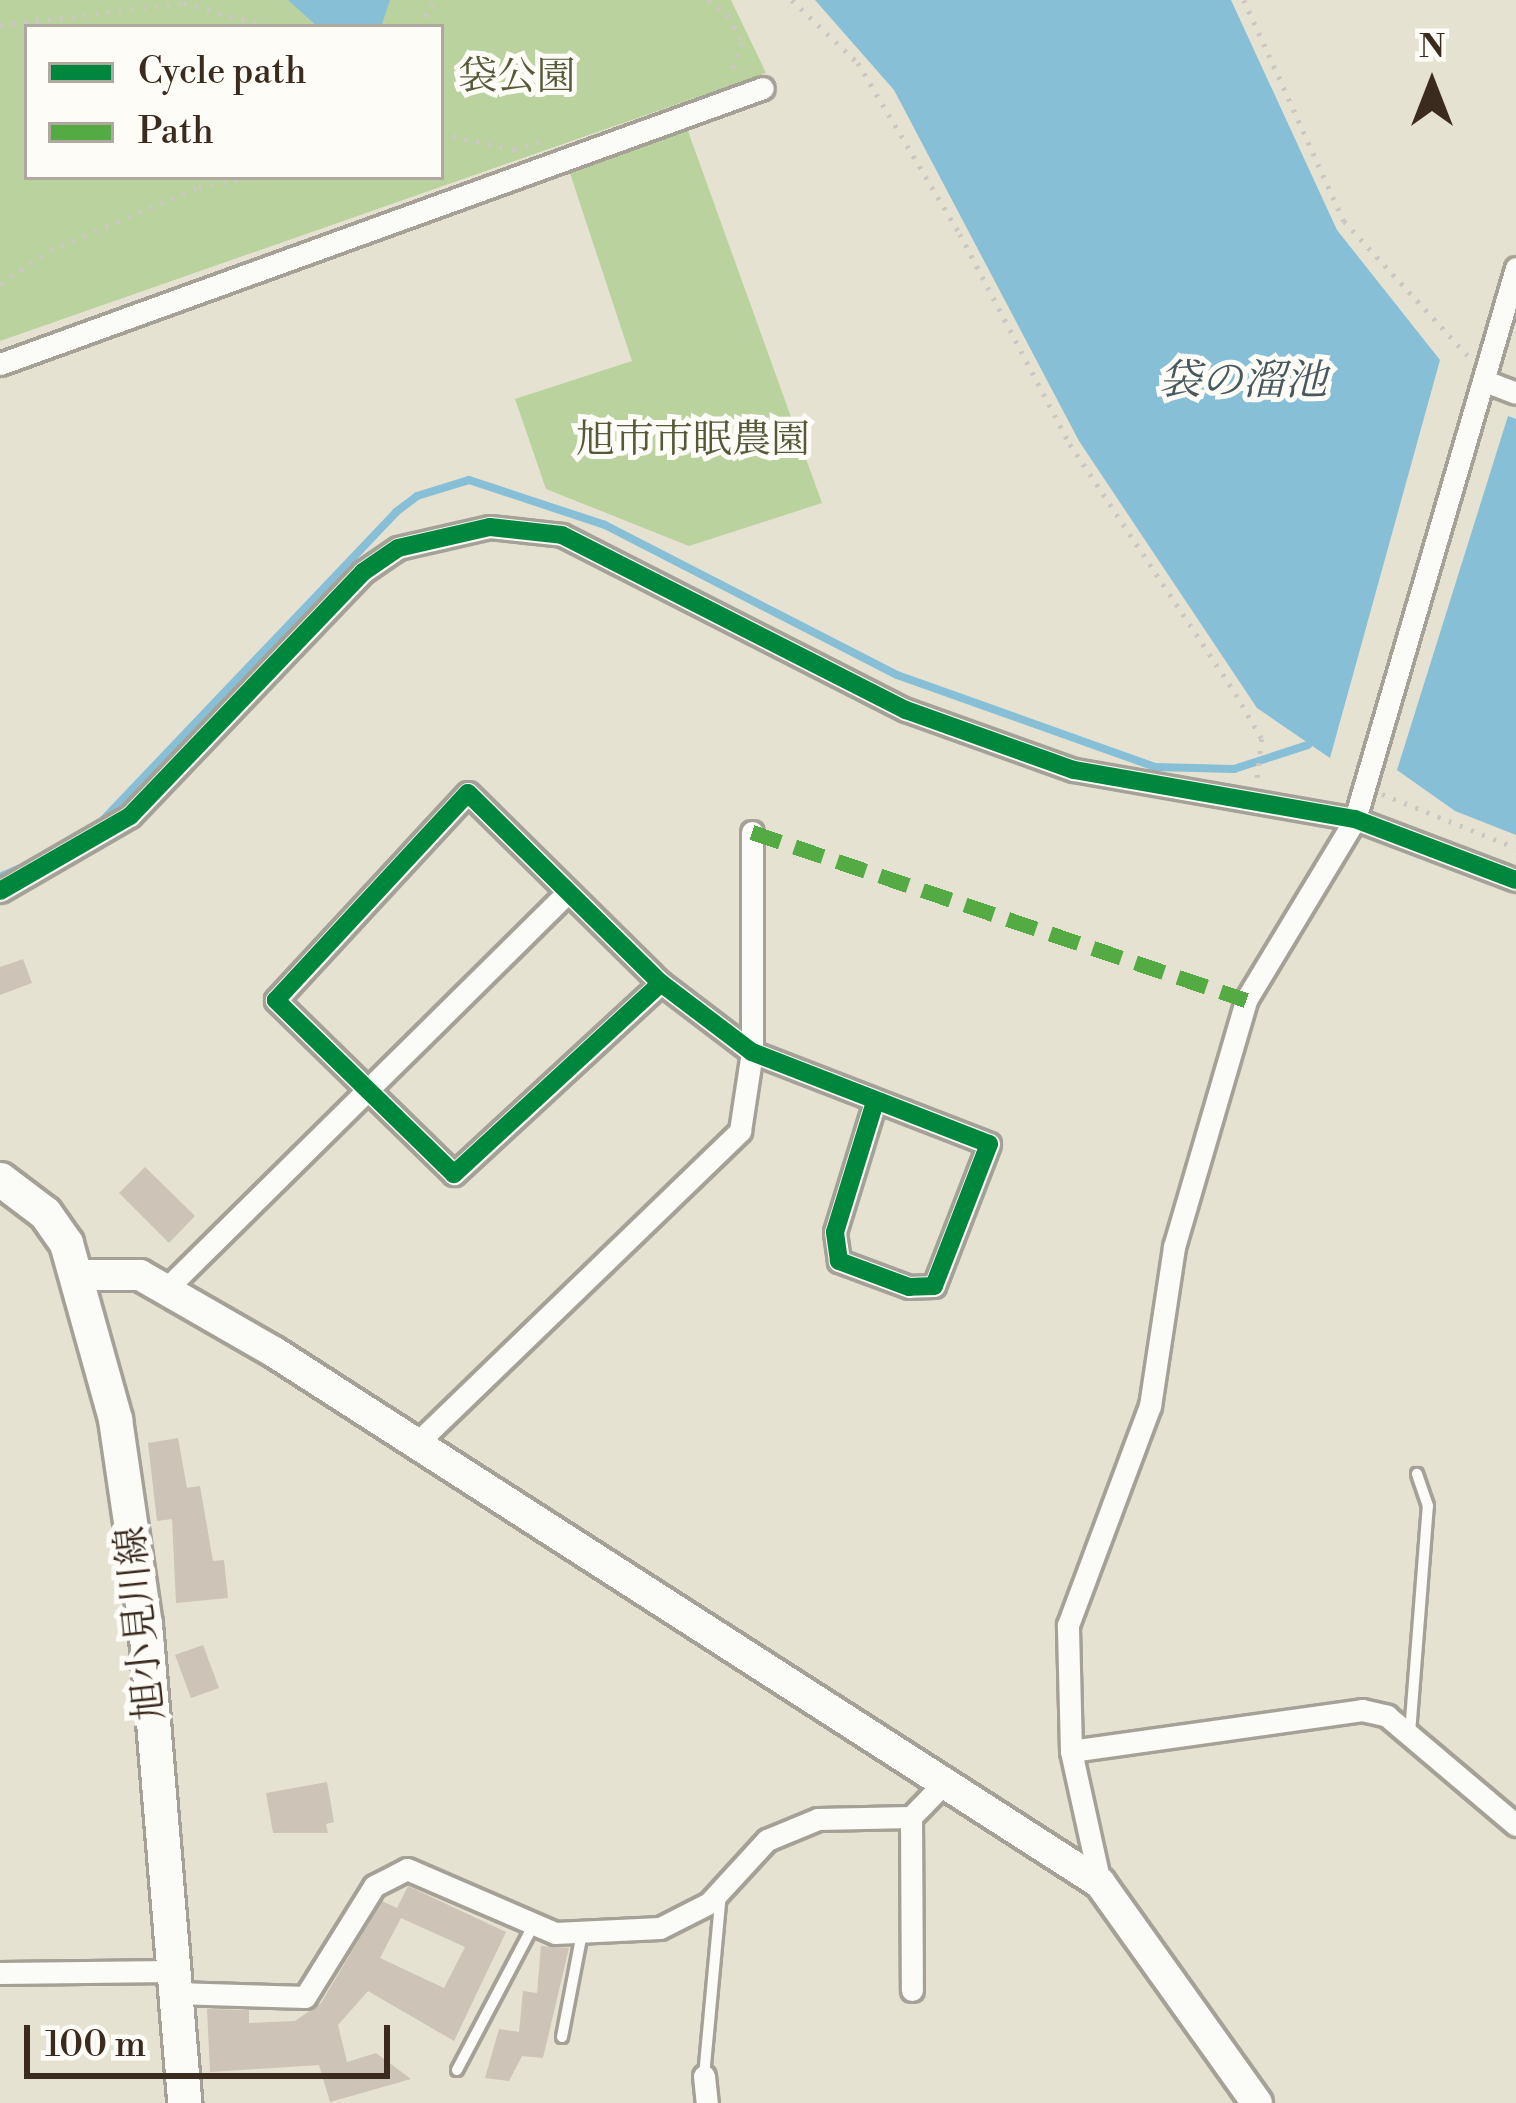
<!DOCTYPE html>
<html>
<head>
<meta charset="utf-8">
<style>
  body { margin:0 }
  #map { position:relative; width:1516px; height:2103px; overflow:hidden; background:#e6e2d2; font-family:"Libre Bodoni","Noto Serif JP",serif }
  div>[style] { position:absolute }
  .green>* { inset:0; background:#b9d29e }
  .water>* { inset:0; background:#87bfd7 }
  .stream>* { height:8px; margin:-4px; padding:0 4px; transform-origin:4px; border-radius:4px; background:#87bfd7 }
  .building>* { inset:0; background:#cdc3b6 }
  .path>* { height:4.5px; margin-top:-2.25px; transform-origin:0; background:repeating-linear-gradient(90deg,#cbc8c4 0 3px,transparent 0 12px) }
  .roads { filter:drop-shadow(3px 0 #a5a196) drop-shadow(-3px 0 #a5a196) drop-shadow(0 3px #a5a196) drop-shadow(0 -3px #a5a196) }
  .lane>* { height:10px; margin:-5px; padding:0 5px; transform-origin:5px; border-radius:5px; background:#fbfbf8 }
  .street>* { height:21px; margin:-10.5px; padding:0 10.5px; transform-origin:10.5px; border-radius:10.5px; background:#fbfbf8 }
  .secondary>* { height:30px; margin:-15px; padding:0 15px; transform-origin:15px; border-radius:15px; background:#fbfbf8 }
  .primary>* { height:33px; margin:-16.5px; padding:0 16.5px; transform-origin:16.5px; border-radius:16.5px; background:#fbfbf8 }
  .quiet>* { height:15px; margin-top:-7.5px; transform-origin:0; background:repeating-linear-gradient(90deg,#55ab43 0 30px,transparent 0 45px) }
  .cycleway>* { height:18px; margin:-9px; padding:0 9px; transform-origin:9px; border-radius:9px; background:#00873e }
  span { translate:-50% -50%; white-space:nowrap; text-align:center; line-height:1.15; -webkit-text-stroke:10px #fdfcf7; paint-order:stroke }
  .park-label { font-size:39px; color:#565838 }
  .street-label { font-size:39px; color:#3b2a1e }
  .water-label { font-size:42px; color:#47595f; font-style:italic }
  .legend { position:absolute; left:24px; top:24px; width:420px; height:156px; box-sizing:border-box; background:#fdfcf7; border:3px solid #afa8a0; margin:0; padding:15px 21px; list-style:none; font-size:36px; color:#3b2a1e }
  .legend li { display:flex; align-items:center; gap:24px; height:60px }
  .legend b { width:60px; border:3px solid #afa8a0 }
  .north { position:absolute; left:1372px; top:24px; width:120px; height:120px; -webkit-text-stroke:9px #fdfcf7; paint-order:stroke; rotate:0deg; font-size:33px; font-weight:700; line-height:48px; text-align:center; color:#3b2a1e }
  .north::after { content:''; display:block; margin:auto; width:42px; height:54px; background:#3b2a1e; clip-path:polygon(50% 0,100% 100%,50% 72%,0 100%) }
  .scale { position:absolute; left:24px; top:2025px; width:366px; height:54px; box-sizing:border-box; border:6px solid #3b2a1e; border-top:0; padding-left:15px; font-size:36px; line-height:42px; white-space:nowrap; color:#3b2a1e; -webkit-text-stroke:9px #fdfcf7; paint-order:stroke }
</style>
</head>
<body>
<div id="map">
  <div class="green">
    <div style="clip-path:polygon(evenodd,0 0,731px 0,766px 73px,0 341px,0 0,27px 27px,441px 27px,441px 177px,27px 177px,27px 27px)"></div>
    <div style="clip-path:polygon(684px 120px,822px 503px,689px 546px,546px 489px,515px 399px,632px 361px,566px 161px)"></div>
  </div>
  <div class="water">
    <div style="clip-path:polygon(288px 0,390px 0,381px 27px,318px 27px)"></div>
    <div style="clip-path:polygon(815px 0,1231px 0,1337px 230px,1440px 360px,1330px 758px,1257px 708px,1079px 441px,894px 90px)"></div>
    <div style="clip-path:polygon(1508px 416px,1516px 419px,1516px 835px,1455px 811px,1397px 770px)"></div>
  </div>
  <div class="stream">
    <div style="left:103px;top:820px;width:425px;rotate:-46.4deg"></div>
    <div style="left:396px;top:512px;width:26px;rotate:-37deg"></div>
    <div style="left:417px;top:496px;width:54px;rotate:-17.1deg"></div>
    <div style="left:469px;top:480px;width:143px;rotate:18.3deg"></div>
    <div style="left:605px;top:525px;width:328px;rotate:27.2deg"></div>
    <div style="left:897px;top:675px;width:274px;rotate:19.6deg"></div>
    <div style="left:1155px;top:767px;width:79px;rotate:1.5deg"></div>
    <div style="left:1234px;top:769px;width:78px;rotate:-18deg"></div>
    <div style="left:0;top:877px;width:20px;rotate:-24deg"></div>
  </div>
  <div class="building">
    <div style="clip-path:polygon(23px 959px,32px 983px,0 995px,0 967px)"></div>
    <div style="clip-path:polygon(145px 1167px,195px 1216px,169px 1243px,119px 1193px)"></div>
    <div style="clip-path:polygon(178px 1438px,187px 1488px,200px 1486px,213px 1561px,224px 1560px,228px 1598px,176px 1603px,172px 1519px,157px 1521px,148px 1443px)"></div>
    <div style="clip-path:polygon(203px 1645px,219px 1688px,191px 1698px,175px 1655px)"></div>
    <div style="clip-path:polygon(327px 1782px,334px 1822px,326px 1824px,328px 1833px,273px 1833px,266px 1793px)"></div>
    <div style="clip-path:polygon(evenodd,408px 1886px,506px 1932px,454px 2041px,368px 1991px,338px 2025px,347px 2062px,376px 2053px,411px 2079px,330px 2102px,319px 2065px,210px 2072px,207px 2009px,249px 2010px,249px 2023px,295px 2021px,321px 2003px,382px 1901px,397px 1908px,408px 1886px,401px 1918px,465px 1947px,444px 1988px,380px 1958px,401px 1918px)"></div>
    <div style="clip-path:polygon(541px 1946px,569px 1948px,543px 2058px,522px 2056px,509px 2081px,485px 2078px,499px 2029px,519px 2032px,523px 1991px,537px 1993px)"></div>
  </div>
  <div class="path">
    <div style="left:708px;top:0;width:25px;rotate:37deg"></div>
    <div style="left:728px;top:15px;width:31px;rotate:63deg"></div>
    <div style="left:742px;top:43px;width:33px;rotate:110deg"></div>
    <div style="left:792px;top:0;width:91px;rotate:43.7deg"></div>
    <div style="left:858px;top:63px;width:199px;rotate:59.2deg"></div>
    <div style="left:960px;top:234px;width:237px;rotate:62.4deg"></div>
    <div style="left:1070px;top:444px;width:300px;rotate:56.4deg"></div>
    <div style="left:1236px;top:694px;width:52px;rotate:60deg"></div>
    <div style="left:1262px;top:739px;width:39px;rotate:97deg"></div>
    <div style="left:1244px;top:0;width:243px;rotate:65.7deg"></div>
    <div style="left:1344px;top:221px;width:185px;rotate:47.4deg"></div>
    <div style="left:0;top:25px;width:185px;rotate:-6.8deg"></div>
    <div style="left:184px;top:3px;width:89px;rotate:15.6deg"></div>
    <div style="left:419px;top:27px;width:31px;rotate:-59deg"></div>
    <div style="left:441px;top:133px;width:75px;rotate:13.1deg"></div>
    <div style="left:514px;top:150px;width:33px;rotate:-18deg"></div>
    <div style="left:0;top:284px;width:60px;rotate:-34.2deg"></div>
    <div style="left:50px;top:250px;width:162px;rotate:-22.9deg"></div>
    <div style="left:199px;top:187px;width:58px;rotate:-10deg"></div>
    <div style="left:1382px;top:794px;width:144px;rotate:21.9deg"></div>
  </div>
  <div class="roads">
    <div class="lane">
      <div style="left:1410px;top:1733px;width:228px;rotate:-85.5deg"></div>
      <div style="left:1428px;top:1506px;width:34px;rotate:-109deg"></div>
      <div style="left:562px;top:2037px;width:106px;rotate:-79.1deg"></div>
      <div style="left:457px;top:2070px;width:163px;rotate:-62.2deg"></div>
      <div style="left:704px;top:2076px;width:183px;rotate:-84.7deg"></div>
    </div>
    <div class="street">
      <div style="left:0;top:364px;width:811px;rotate:-19.89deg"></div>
      <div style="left:1485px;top:381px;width:33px;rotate:21deg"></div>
      <div style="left:0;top:891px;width:150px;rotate:-30deg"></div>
      <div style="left:130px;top:816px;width:337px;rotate:-46.3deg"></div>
      <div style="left:363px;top:572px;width:42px;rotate:-34.4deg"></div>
      <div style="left:398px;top:548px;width:94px;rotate:-12.9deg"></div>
      <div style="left:490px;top:527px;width:72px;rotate:6.3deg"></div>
      <div style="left:562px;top:535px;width:386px;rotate:27deg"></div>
      <div style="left:906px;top:710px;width:178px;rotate:19.7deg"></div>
      <div style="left:1074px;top:770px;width:285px;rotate:9.9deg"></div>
      <div style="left:1355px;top:819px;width:172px;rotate:20.8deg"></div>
      <div style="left:661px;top:983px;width:282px;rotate:137.3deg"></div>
      <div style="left:454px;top:1174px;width:249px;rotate:-135.7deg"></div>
      <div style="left:276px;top:1000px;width:282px;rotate:-47.2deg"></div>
      <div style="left:468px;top:793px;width:271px;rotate:44.6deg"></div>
      <div style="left:661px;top:983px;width:114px;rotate:37.2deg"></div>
      <div style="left:752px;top:1052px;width:254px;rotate:21.2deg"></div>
      <div style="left:989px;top:1144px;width:152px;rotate:111.2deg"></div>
      <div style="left:934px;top:1286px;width:25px;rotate:178deg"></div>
      <div style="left:909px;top:1287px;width:75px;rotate:-159.6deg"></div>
      <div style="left:839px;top:1261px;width:29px;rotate:-98deg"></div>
      <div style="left:835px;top:1232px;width:133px;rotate:-72.9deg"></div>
      <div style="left:165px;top:1290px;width:566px;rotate:-44.64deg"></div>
      <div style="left:415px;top:1445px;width:452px;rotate:-44deg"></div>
      <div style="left:740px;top:1131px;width:80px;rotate:-81.4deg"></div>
      <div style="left:752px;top:1052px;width:220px;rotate:-90deg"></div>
      <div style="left:1071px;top:1751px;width:294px;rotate:-8deg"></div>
      <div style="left:1362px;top:1710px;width:26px;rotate:13deg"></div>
      <div style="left:1387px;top:1716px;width:169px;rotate:40.2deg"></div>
      <div style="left:911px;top:1817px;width:173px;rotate:89.7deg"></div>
      <div style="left:1100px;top:1883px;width:135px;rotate:-102.4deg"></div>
      <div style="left:1071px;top:1751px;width:126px;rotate:-91.4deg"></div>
      <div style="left:1068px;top:1625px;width:234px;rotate:-69.5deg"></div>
      <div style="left:1150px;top:1406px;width:161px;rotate:-81.4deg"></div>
      <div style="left:1174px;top:1247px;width:257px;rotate:-73.7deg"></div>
      <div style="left:1246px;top:1000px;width:211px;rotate:-58.9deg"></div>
      <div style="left:1355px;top:819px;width:574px;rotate:-73.71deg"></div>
      <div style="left:0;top:1973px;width:172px;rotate:-0.7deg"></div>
      <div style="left:175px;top:1993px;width:130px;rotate:1.8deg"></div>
      <div style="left:305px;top:1997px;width:131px;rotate:-58.1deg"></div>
      <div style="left:374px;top:1886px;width:37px;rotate:-27deg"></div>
      <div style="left:407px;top:1869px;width:161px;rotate:23.4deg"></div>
      <div style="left:555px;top:1933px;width:105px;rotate:-2.7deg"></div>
      <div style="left:660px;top:1928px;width:55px;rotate:-27deg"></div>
      <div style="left:709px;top:1903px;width:86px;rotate:-47.4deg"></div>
      <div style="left:767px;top:1840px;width:55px;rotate:-22.4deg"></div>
      <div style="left:818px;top:1819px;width:93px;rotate:-1.2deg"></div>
      <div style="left:911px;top:1817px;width:50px;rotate:-45.8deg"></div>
      <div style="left:704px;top:2076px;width:27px;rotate:84deg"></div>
    </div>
    <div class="secondary">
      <div style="left:79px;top:1275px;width:61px"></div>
      <div style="left:140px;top:1275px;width:155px;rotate:29.9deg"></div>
      <div style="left:274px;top:1352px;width:982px;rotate:32.74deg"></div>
      <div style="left:1100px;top:1883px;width:270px;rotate:54.5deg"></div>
    </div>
    <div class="primary">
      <div style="left:0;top:1179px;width:56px;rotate:37.1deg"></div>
      <div style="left:45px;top:1213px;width:37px;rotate:55deg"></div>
      <div style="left:66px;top:1243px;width:183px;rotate:74.4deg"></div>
      <div style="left:115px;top:1419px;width:207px;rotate:81.7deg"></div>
      <div style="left:145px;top:1624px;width:481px;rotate:85.3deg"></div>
    </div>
  </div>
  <div class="quiet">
    <div style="left:752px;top:832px;width:522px;rotate:18.78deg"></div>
  </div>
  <div class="cycleway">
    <div style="left:0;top:891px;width:150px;rotate:-30deg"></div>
    <div style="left:130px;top:816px;width:337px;rotate:-46.3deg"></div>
    <div style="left:363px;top:572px;width:42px;rotate:-34.4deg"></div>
    <div style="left:398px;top:548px;width:94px;rotate:-12.9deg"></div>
    <div style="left:490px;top:527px;width:72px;rotate:6.3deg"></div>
    <div style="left:562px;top:535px;width:386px;rotate:27deg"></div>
    <div style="left:906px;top:710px;width:178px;rotate:19.7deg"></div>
    <div style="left:1074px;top:770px;width:285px;rotate:9.9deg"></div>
    <div style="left:1355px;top:819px;width:172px;rotate:20.8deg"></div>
    <div style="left:661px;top:983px;width:282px;rotate:137.3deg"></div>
    <div style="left:454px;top:1174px;width:249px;rotate:-135.7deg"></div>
    <div style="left:276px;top:1000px;width:282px;rotate:-47.2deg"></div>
    <div style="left:468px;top:793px;width:271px;rotate:44.6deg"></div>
    <div style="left:661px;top:983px;width:114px;rotate:37.2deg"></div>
    <div style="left:752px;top:1052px;width:254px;rotate:21.2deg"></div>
    <div style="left:989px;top:1144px;width:152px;rotate:111.2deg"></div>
    <div style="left:934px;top:1286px;width:25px;rotate:178deg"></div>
    <div style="left:909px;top:1287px;width:75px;rotate:-159.6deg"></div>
    <div style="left:839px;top:1261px;width:29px;rotate:-98deg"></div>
    <div style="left:835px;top:1232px;width:133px;rotate:-72.9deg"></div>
  </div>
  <div class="park-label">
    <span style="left:517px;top:78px">袋公園</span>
    <span style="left:693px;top:441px">旭市市眠農園</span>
  </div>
  <div class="street-label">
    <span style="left:142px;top:1623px;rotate:-96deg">旭小見川線</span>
  </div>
  <div class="water-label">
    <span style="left:1243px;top:382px">袋の溜池</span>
  </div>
  <ul class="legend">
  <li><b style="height:15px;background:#00873e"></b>Cycle path</li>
  <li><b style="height:15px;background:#55ab43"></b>Path</li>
  </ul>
  <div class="north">N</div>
  <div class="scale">100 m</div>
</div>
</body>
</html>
